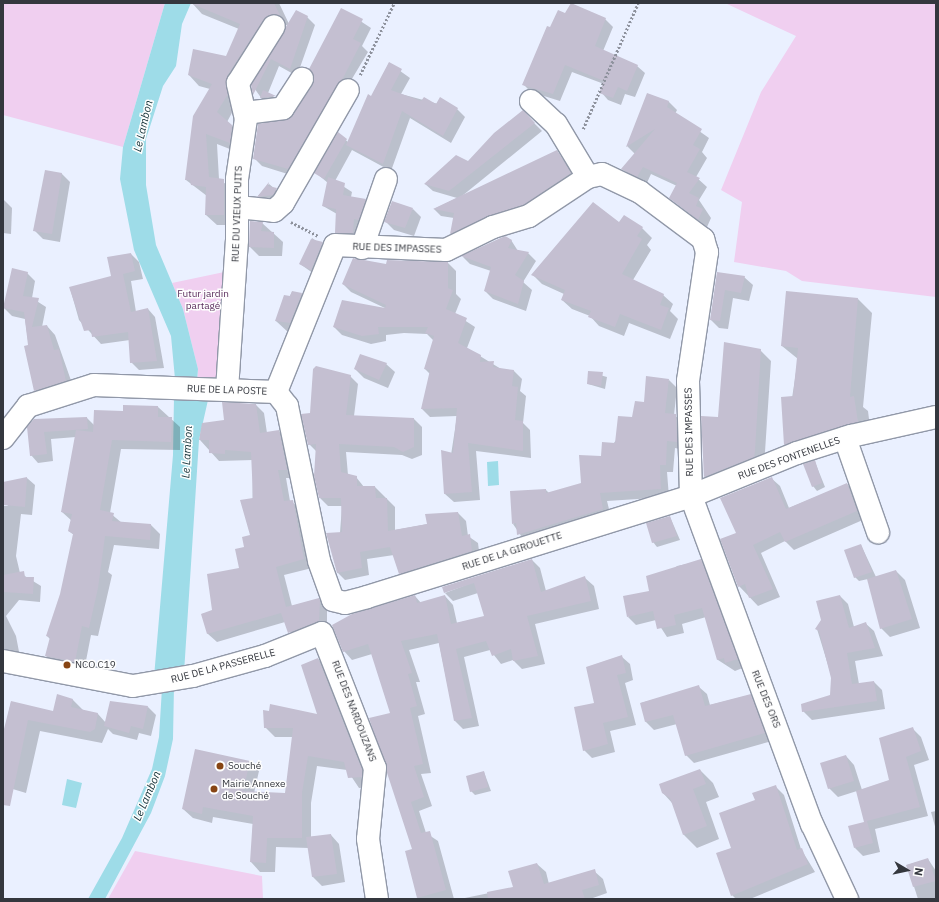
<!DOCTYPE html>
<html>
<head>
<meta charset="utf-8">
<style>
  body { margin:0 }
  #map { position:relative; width:939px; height:902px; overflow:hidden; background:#eaf0ff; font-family:"IBM Plex Sans",sans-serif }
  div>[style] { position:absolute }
  .green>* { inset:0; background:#f0cff0 }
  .water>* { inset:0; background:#9edce8 }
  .shadow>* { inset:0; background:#0003 }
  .building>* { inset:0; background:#c4bfd1 }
  .path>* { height:2.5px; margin-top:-1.25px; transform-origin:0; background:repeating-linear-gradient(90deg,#8e929d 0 2px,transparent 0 4px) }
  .roads { filter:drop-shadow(1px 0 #9198a8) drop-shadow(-1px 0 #9198a8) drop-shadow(0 1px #9198a8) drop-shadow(0 -1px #9198a8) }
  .minor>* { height:22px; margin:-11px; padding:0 11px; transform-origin:11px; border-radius:11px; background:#fff }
  .dots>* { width:11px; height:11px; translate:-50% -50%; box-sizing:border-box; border:2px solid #fefefe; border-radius:50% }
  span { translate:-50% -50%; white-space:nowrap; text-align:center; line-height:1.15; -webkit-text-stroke:3px #fefefe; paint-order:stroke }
  .street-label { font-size:10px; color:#34373e }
  .park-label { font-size:10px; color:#5b2e5d }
  .poi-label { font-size:10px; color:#34373e }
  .left { translate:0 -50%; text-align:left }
  .water-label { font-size:11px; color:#113036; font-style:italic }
  .frame { position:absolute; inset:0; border:4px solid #34373e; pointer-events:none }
  .north { position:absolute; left:887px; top:850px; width:40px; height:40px; -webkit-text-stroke:3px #fefefe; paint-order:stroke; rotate:99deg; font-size:11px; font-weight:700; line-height:16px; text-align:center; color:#34373e }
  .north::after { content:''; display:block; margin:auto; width:14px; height:18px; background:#34373e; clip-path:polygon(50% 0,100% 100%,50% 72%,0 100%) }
</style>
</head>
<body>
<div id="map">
  <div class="green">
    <div style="clip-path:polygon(3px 3px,165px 3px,123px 147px,3px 115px)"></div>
    <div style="clip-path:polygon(725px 3px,936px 3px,936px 297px,802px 281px,786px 271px,734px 262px,742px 202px,721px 190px,761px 92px,796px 36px)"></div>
    <div style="clip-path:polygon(229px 271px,218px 377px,197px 381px,198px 369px,183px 309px,172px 283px)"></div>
    <div style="clip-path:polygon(135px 851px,262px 876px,263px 899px,108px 899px)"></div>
  </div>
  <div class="water">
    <div style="clip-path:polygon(165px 3px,191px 3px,182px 24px,176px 66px,163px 86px,146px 139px,146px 185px,156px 245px,183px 309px,198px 369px,197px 381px,175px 379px,171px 336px,134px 250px,120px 179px,123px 147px)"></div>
    <div style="clip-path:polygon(174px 397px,208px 400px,199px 440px,184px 673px,174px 686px,173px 739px,165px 776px,151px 813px,105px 899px,88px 899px,122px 838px,152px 769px,159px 737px,162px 688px,154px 677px,173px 455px)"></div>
    <div style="clip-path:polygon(498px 461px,499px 485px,488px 486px,487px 462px)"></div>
    <div style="clip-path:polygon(67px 779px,82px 783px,76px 808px,62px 805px)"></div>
  </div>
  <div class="shadow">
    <div style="clip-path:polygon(192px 3px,279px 3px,289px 24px,307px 17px,315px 25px,297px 76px,279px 66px,268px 93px,279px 100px,264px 102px,252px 85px,288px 25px,279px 25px,227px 122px,243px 137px,240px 153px,217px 144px,219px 179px,235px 191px,235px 225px,217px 225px,206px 215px,207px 196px,186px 180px,210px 89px,199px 86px,189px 75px,227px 58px,239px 29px,202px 14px)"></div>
    <div style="clip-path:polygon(342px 9px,371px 28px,362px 46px,368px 52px,294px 176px,262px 166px,254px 158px,294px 116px,314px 86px)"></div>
    <div style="clip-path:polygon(566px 14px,605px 19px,613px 27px,603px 51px,637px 66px,645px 73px,635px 97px,625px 94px,621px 105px,608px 100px,601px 92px,604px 84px,572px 72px,560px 101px,531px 92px,523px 84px,551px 29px)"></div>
    <div style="clip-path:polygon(389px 63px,410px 78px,401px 94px,457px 109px,465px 117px,451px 143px,410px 118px,391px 171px,352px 150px,335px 181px,352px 192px,351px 197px,365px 200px,373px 207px,360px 240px,344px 240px,336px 232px,337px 214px,323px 206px,328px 183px,316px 173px,338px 134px,348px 142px)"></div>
    <div style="clip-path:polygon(648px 94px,669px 102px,677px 110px,675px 114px,709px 138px,702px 152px,707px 158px,696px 177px,707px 187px,699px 200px,711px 218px,707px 227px,670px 198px,677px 186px,651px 174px,646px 185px,622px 169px,635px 154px,627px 146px)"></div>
    <div style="clip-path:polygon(523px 112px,542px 131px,462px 196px,557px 151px,578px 181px,458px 241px,451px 234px,454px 218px,441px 216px,434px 209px,457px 198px,433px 191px,425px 184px,468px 163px)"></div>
    <div style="clip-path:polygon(46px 171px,62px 174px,70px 182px,60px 242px,43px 239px,35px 231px)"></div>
    <div style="clip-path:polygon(269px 184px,285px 197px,267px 205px,258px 196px)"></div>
    <div style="clip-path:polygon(3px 199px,12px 208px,11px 234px,3px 233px)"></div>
    <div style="clip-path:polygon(413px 209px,421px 217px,414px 236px,394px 230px,386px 222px)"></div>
    <div style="clip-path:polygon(262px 223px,283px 242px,282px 256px,259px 256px,250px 247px)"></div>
    <div style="clip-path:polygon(619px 223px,642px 228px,652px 238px,647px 245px,651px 250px,633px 280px,663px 295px,673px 304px,670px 311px,678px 319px,670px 339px,629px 323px,624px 336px,599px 326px,590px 316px,572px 309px,562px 300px,564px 294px,542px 284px,533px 275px)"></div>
    <div style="clip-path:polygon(312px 238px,331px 251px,320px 278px,300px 264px)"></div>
    <div style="clip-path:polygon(511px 240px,518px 251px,528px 253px,536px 261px,523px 282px,532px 290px,526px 311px,493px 299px,485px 291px,491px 271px,470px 264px,463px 257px)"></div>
    <div style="clip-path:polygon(131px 254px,139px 262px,143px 279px,131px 281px,136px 312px,148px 309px,155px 317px,164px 368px,139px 370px,131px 362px,130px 340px,101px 344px,79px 320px,70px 288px,112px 277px)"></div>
    <div style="clip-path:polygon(448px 263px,456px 271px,456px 294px,461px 299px,455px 314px,475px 327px,467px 348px,501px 369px,514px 371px,522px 379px,520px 391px,526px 396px,523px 423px,530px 430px,531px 458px,476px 451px,480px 500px,454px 502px,445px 494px,457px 416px,430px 417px,422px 409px,430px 374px,425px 369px,434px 341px,427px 334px,404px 333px,386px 335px,386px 341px,371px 344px,342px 335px,334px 327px,387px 309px,351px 292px,343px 284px,386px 265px)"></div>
    <div style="clip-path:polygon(27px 273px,35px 281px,32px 298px,46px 307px,42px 327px,47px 326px,55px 335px,74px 389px,43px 399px,35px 390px,25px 319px,12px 316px,4px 308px)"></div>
    <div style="clip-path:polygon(718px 273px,744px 277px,753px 285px,749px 301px,733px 298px,728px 329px,719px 328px,711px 320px)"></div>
    <div style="clip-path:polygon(292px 292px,302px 294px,314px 306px,289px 333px,276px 321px)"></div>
    <div style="clip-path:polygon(858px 299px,872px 313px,863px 407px,868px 411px,871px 435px,799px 458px,785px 444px,798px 359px,782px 346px)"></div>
    <div style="clip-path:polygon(760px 350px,771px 361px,764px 467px,715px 487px,705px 477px,702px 417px,719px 418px)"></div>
    <div style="clip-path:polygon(386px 364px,395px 372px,388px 388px,364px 378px,355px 369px)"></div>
    <div style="clip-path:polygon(589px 372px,607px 377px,605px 389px,588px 384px)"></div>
    <div style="clip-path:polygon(350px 376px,358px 384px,354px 416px,414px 419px,422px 427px,422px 455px,412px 459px,402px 455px,346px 452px,348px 475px,356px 477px,364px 487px,375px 487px,395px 507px,395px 530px,428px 524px,458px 513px,466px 521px,468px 536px,478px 543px,480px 559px,408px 581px,400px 573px,394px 555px,367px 559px,369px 575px,345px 580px,337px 572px,342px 506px,328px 506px,320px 498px,317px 452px,309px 444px,303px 414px,311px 414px)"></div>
    <div style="clip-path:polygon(669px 380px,677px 388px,674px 415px,684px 423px,685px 450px,675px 448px,673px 472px,667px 472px,669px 497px,607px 501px,611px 517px,526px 543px,513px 524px,546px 490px,549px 493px,582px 484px,645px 403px)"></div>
    <div style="clip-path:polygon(256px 405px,264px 413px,267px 433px,279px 431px,287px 439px,295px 478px,286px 478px,290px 501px,302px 509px,312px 568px,284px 575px,292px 606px,319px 599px,327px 608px,327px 630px,297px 641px,285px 622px,217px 642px,208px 634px,202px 614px,213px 611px,241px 569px,252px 536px,253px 460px,219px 461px,200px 440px)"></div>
    <div style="clip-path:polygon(158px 407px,180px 427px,180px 450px,121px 449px,110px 513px,122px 523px,151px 525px,160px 534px,159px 549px,114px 545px,108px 572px,112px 575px,98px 636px,91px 635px,84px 671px,55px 665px,46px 656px,51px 640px,47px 636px,61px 594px,74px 535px,69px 531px,72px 521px,62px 512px,76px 437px,51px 439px,53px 461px,38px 463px,31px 455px,28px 428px,87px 418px,94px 425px,124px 412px)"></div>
    <div style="clip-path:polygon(815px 462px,825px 487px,817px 491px,813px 486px)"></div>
    <div style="clip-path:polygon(27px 478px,35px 485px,32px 515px,21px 514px,16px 556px,20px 573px,41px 586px,40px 602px,19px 600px,6px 616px,16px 636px,20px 657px,3px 657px,3px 506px,8px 506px,3px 498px,3px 483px)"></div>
    <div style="clip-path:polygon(771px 478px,780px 486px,789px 508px,847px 484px,855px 492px,865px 519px,794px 550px,785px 541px,761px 553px,780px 597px,758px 606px,739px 586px,737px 533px)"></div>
    <div style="clip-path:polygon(670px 517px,680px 540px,657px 547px,653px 542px)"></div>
    <div style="clip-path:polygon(861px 545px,876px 577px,896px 571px,905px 580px,920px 628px,890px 637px,881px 628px,868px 579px,859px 581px,855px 577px)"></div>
    <div style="clip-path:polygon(532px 560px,540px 568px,546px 591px,585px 578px,594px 586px,599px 609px,535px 624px,545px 664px,522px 669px,513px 660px,501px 664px,490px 650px,464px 657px,479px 726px,463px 729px,455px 721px,439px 643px,409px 650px,420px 682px,416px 682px,425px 714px,418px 716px,431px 773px,421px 774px,432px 806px,419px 811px,426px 833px,438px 841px,454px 899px,418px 899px,406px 852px,413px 850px,391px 714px,372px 654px,352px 660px,344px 651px,415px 596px,421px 603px,445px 596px,453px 605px,457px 623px,485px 617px,478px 593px,453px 601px,445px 593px)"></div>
    <div style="clip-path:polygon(701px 561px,709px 569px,745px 667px,735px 671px,718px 660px,706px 617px,682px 624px,684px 633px,667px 637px,656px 620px,636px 625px,628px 617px,677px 566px)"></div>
    <div style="clip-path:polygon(840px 596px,848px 604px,854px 627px,865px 623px,874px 631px,883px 656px,855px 661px,859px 684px,874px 682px,882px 690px,885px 709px,812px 720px,803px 711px,831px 695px,832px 678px,817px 629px)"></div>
    <div style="clip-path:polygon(622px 657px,630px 664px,633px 680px,625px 683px,636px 725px,610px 731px,615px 752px,592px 758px,584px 750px,595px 704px)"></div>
    <div style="clip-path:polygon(318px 659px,328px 669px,371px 787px,359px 788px,347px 770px,317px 766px,311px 803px,311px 837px,331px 835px,339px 844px,345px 882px,322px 886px,313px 877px,309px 848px,276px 847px,275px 872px,260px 872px,251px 862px,253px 824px,213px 817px,212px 823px,193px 818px,183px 809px,249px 762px,259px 771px,254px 793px,286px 794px,293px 737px,275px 737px,265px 727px,319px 715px)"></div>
    <div style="clip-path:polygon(699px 687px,707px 694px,710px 705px,750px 695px,758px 703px,772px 741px,694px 763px,686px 755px,677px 724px,654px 730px,646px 722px,641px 703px)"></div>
    <div style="clip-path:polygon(58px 696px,73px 700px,84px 711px,98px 714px,106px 723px,148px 707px,156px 715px,151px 736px,139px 733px,137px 740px,113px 734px,108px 729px,102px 743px,40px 731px,26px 793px,6px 787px,3px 737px,11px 702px,54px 712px)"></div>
    <div style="clip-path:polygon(912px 728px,921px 737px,929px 760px,914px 765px,928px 816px,875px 829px,880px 852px,863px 856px,855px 848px,865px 822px,857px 791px,838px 797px,829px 788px,846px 756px,854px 765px,862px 790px,890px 781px)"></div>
    <div style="clip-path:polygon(700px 770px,713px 783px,719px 797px,706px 802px,719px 839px,697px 848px,684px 835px,673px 804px,663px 793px)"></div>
    <div style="clip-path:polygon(484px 772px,491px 791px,475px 795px,471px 791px)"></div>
    <div style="clip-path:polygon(776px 787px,784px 795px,801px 849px,815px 872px,750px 899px,736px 899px,732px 895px,732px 849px,756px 801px)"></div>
    <div style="clip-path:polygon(936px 811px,936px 830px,931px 812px)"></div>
    <div style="clip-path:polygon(928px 859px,936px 871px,936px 899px,918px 899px,907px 865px)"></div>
    <div style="clip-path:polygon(537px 864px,546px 872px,549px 884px,594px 871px,603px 879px,607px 893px,590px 899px,460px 899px,514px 888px)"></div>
  </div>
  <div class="building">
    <div style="clip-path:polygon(190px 3px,274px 3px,280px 15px,269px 15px,264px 19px,227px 76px,228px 94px,217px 112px,232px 125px,230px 143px,206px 134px,209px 177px,224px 179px,224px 215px,205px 215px,206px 187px,191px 185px,190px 180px,185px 180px,193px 116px,212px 84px,188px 75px,193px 49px,226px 56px,240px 24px)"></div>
    <div style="clip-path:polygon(571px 3px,606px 18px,595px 46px,638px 65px,627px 91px,618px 87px,613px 98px,599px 93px,604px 81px,565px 65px,553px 94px,522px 85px,547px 26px,550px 27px,558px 10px,565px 13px)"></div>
    <div style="clip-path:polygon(341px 8px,363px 19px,353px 39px,361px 43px,343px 78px,288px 169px,253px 159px,258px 124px,290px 118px,312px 86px,313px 74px,309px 69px)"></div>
    <div style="clip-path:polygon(296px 10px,308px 16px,290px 69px,271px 59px,253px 95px,251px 85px)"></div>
    <div style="clip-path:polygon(389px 62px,402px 69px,391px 90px,421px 101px,424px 97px,436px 104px,440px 97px,458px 108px,443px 136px,402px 111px,383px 164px,346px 145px,368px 94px,371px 96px)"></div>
    <div style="clip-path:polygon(263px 90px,276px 96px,260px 98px)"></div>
    <div style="clip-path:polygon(647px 93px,669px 101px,667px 107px,702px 129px,693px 145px,700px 149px,687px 172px,700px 178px,689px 193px,699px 198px,696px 206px,703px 209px,698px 220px,669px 198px,677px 183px,643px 167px,637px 177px,621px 169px,655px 129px,626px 147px)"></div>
    <div style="clip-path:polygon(523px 110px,535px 123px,449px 191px,424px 184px,456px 155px,468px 161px,494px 133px)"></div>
    <div style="clip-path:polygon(338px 132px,347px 139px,324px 179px,314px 173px)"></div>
    <div style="clip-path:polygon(557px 150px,571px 173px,524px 205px,488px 216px,450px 234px,454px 213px,433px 209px)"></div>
    <div style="clip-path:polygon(45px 170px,62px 173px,52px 234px,33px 231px)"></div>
    <div style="clip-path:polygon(328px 177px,345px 183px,343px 195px,366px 199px,359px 220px,354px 219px,353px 233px,335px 233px,336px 209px,322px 206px)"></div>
    <div style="clip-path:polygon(269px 182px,268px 186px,277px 188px,273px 195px,257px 197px)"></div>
    <div style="clip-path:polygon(392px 201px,413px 208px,405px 228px,384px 222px)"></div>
    <div style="clip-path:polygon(593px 202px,619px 222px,624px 215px,643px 227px,637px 236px,642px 239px,622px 274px,664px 294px,660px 305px,669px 308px,661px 330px,620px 314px,615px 327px,588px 317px,591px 311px,561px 300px,565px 290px,531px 275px)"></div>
    <div style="clip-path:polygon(250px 221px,263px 222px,261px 231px,274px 232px,274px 248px,249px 247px)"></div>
    <div style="clip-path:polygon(505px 236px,512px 240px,508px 248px,529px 252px,515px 275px,524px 281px,518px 304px,484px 291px,491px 267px,461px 256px)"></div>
    <div style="clip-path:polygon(311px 239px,323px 242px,311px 270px,299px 264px)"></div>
    <div style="clip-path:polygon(131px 253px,135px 271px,123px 274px,131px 312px,148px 308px,157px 361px,130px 363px,128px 332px,92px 337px,91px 330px,84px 331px,69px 287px,111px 276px,107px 257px)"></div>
    <div style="clip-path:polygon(353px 258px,386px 264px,387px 260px,448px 262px,448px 288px,453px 290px,446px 309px,467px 318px,458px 343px,481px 355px,480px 362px,494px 361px,493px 367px,514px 370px,512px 386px,518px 387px,515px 420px,523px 421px,523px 451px,468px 443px,472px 492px,444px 494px,441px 450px,453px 453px,457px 408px,421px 409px,430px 370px,424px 369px,434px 336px,425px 333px,428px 327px,378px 327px,379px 334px,362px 336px,333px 327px,342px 300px,385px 308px,386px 305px,342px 284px)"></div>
    <div style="clip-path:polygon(12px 268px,28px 272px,23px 296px,39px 298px,32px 327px,47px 325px,54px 350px,59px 349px,66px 381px,34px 391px,24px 346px,28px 345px,24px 312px,3px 308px)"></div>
    <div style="clip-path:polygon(717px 272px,745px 276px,741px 293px,725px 290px,720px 321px,710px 320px)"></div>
    <div style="clip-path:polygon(292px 291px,302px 293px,290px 323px,275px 321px,284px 295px,290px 296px)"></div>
    <div style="clip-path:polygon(786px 291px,858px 298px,850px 397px,854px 396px,858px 422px,784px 445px,781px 397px,793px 396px,798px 348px,781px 346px)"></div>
    <div style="clip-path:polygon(724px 342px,761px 349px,755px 451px,754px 457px,704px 477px,701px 416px,718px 417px)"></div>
    <div style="clip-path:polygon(360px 354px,387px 363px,379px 380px,354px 369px)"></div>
    <div style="clip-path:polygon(316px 366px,351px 375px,346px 415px,414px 418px,414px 447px,403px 452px,394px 447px,339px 444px,341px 472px,357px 476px,357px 486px,375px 486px,376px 498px,387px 498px,388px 531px,427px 524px,425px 514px,458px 512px,462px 536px,470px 534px,472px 551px,399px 574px,390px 547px,360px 552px,362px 568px,337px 573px,326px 533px,342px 532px,341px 498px,319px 498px,314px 476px,316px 444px,308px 445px,301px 414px,310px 413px,313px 369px)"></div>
    <div style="clip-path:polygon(588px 371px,603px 372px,601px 386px,587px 384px)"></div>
    <div style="clip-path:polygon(646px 376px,669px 379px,665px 413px,676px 414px,677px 442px,667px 441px,666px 465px,660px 465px,661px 489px,600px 493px,603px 509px,517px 535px,516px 523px,512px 524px,510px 491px,546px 489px,546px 493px,581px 483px,579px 455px,601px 456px,602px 442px,615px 443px,618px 416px,632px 417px,635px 401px,644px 402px)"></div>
    <div style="clip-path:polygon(222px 402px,256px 404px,260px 433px,279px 430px,287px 470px,278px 470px,284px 501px,293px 500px,304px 559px,276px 567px,286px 607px,319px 598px,320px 601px,319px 621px,288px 633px,281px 613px,207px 634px,201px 614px,212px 610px,207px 574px,239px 568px,235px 549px,244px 547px,242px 537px,250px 535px,240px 500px,253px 498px,251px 452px,225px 450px,225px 454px,209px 453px,209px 440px,199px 440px,202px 423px,224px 420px)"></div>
    <div style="clip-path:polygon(123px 405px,158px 406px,158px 417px,172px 417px,171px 442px,112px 440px,100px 510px,114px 513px,112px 521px,151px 524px,150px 540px,105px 536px,98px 588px,89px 628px,82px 626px,75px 662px,45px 656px,50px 637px,46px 636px,60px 594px,73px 534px,68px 531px,72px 514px,61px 512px,76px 430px,93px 432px,94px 410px,123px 411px)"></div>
    <div style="clip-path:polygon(87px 417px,88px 429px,44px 432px,47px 454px,30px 456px,27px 427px,34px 419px)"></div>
    <div style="clip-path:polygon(815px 460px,822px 483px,812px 487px,803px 464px)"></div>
    <div style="clip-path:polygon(27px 477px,25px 507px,3px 505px,3px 482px)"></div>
    <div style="clip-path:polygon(772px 477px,786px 509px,847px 483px,857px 511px,785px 542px,780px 532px,753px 545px,773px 589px,749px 598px,745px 584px,738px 587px,720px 539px,736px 533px,720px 498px)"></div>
    <div style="clip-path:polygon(670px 516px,677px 536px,652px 543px,646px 523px)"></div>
    <div style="clip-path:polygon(861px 544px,872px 572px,854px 578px,844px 550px)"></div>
    <div style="clip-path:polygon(532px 559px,541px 592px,585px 576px,591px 601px,527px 616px,538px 656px,513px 661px,511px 649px,492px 656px,486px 641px,456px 649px,472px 718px,454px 721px,437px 634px,401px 641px,412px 673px,408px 674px,417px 706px,410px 708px,423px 764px,414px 766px,424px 797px,411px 802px,421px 833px,430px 831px,446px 890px,417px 898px,405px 851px,412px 849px,369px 718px,390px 713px,368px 644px,343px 652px,332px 625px,352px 614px,415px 595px,417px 603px,445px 595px,451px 624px,484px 616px,474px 583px,444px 593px,442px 587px)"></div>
    <div style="clip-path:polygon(701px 559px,738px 659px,725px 663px,724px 658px,717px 660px,702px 608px,674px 615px,676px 625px,657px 629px,653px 611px,627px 617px,623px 596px,649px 591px,646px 576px)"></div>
    <div style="clip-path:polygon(896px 570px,912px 619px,880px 629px,867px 579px)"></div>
    <div style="clip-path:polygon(24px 571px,25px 577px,34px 577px,33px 594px,3px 592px,3px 575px)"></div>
    <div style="clip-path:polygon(840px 595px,849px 628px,866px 622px,875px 648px,847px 653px,852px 684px,874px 681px,877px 701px,802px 712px,801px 704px,830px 695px,831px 678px,819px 631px,815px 629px,821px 620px,816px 601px)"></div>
    <div style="clip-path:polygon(622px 655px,626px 673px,617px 675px,628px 717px,603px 723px,608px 744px,583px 751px,574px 707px,594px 703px,586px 667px)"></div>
    <div style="clip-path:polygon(318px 658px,362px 770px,362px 777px,348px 778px,344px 762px,308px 756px,302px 793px,302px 838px,267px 838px,266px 863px,250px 862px,253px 816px,203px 807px,202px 814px,182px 809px,195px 749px,250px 761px,243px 791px,285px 793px,293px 728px,264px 728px,263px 710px,269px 711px,270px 704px,317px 714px,301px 665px)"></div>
    <div style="clip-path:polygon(699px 685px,705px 706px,751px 694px,765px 733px,685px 756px,673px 715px,645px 722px,640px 703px)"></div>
    <div style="clip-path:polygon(57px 694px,73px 699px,71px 707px,98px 713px,95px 729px,90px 732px,28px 720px,10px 806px,3px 805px,3px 733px,11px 701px,53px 711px)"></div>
    <div style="clip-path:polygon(110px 701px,148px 706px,143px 729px,131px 726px,129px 733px,104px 726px)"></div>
    <div style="clip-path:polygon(913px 727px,921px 751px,906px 757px,920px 807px,867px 821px,873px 843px,854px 848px,848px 826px,864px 822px,856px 791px,889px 780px,879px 738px)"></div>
    <div style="clip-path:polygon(846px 755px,854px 781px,828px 789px,820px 763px)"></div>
    <div style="clip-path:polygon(700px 769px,706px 784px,693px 789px,707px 826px,683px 835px,670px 798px,662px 793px,659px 784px)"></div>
    <div style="clip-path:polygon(484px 771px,488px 787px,470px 792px,466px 776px)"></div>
    <div style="clip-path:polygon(776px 785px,797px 850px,802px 848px,808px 864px,731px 896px,716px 853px,731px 848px,719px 813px,755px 800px,752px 793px)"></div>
    <div style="clip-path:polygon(331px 834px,337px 874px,312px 877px,306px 837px)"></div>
    <div style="clip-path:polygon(928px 858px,936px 881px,913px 887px,906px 865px)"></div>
    <div style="clip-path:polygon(537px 863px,544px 884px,595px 869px,599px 885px,582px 890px,585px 899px,488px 899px,487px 892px,513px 887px,508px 871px)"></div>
  </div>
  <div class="path">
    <div style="left:360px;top:75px;width:80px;rotate:-64.7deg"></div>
    <div style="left:583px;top:129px;width:137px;rotate:-66.4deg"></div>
    <div style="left:291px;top:222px;width:31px;rotate:27deg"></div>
  </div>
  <div class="roads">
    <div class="minor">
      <div style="left:531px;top:101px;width:34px;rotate:43deg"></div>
      <div style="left:556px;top:124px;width:62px;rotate:58.9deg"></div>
      <div style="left:245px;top:113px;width:38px;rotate:-7deg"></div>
      <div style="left:283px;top:108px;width:35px;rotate:-57deg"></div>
      <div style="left:238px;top:207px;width:36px;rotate:6deg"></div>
      <div style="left:274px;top:211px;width:12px;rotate:-42deg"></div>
      <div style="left:283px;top:203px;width:130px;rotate:-60.1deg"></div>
      <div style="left:362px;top:248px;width:73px;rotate:-70.8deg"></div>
      <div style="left:227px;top:390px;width:150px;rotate:-86.2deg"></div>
      <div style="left:237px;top:240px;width:61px;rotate:-90deg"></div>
      <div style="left:237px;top:179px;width:61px;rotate:-81.5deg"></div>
      <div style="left:246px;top:119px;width:37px;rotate:-103deg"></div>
      <div style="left:238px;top:83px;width:67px;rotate:-57.7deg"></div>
      <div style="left:276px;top:392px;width:158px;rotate:-68.1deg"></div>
      <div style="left:335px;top:245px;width:111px;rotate:2.6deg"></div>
      <div style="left:446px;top:250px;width:52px;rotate:-26.1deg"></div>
      <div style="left:493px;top:227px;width:38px;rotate:-17deg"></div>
      <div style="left:529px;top:216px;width:71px;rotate:-33.5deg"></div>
      <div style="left:588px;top:177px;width:14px;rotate:-12deg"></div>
      <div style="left:602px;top:174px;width:42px;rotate:25.3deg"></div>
      <div style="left:640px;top:192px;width:79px;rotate:36.7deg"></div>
      <div style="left:703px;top:239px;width:14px;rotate:73deg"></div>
      <div style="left:707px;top:252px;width:130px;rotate:98.4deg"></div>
      <div style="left:688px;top:381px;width:115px;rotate:88.5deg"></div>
      <div style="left:691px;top:496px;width:350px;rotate:69.8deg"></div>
      <div style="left:812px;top:824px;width:83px;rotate:65deg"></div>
      <div style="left:3px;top:438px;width:41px;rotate:-52deg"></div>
      <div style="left:28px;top:406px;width:69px;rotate:-17.7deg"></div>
      <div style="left:94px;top:385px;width:182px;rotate:2.2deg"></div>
      <div style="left:276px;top:392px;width:18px;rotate:52deg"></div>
      <div style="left:287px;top:406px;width:158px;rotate:78.3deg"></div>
      <div style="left:319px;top:561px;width:41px;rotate:70.3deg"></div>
      <div style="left:845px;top:438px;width:100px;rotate:70.7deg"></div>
      <div style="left:333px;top:600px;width:12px;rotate:14deg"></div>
      <div style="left:345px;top:603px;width:23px;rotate:-15deg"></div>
      <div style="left:367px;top:597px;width:339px;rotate:-17.3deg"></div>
      <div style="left:691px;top:496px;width:114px;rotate:-22.1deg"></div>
      <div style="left:797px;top:453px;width:57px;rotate:-17.5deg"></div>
      <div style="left:851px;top:436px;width:87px;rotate:-12.6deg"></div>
      <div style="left:322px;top:633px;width:145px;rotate:68.6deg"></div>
      <div style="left:375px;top:768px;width:71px;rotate:95.6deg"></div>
      <div style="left:368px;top:839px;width:61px;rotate:81.5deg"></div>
      <div style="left:3px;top:661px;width:132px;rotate:10.9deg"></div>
      <div style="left:133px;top:686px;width:61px;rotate:-9.5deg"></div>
      <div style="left:193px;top:676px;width:75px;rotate:-15.5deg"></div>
      <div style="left:265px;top:656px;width:61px;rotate:-22deg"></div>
    </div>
  </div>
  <div class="dots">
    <div style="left:67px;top:665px;background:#874514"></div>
    <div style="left:220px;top:766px;background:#874514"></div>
    <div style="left:214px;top:789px;background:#874514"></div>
  </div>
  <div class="street-label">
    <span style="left:237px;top:214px;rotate:-88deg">RUE DU VIEUX PUITS</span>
    <span style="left:397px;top:248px;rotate:2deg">RUE DES IMPASSES</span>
    <span style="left:227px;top:390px;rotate:2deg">RUE DE LA POSTE</span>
    <span style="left:689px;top:432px;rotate:-91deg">RUE DES IMPASSES</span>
    <span style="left:789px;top:458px;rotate:-20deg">RUE DES FONTENELLES</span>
    <span style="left:512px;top:551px;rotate:-18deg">RUE DE LA GIROUETTE</span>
    <span style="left:223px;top:666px;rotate:-15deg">RUE DE LA PASSERELLE</span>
    <span style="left:766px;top:699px;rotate:68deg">RUE DES ORS</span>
    <span style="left:354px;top:711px;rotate:69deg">RUE DES NARDOUZANS</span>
  </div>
  <div class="park-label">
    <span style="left:203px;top:299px">Futur jardin<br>partagé</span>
  </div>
  <div class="poi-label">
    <span class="left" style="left:75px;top:665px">NCO C19</span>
    <span class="left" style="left:228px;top:766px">Souché</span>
    <span class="left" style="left:222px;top:789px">Mairie Annexe<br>de Souché</span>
  </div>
  <div class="water-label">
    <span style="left:143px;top:126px;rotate:-77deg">Le Lambon</span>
    <span style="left:187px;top:452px;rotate:-87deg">Le Lambon</span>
    <span style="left:147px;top:796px;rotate:-67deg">Le Lambon</span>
  </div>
  <div class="frame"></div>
  <div class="north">N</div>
</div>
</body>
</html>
